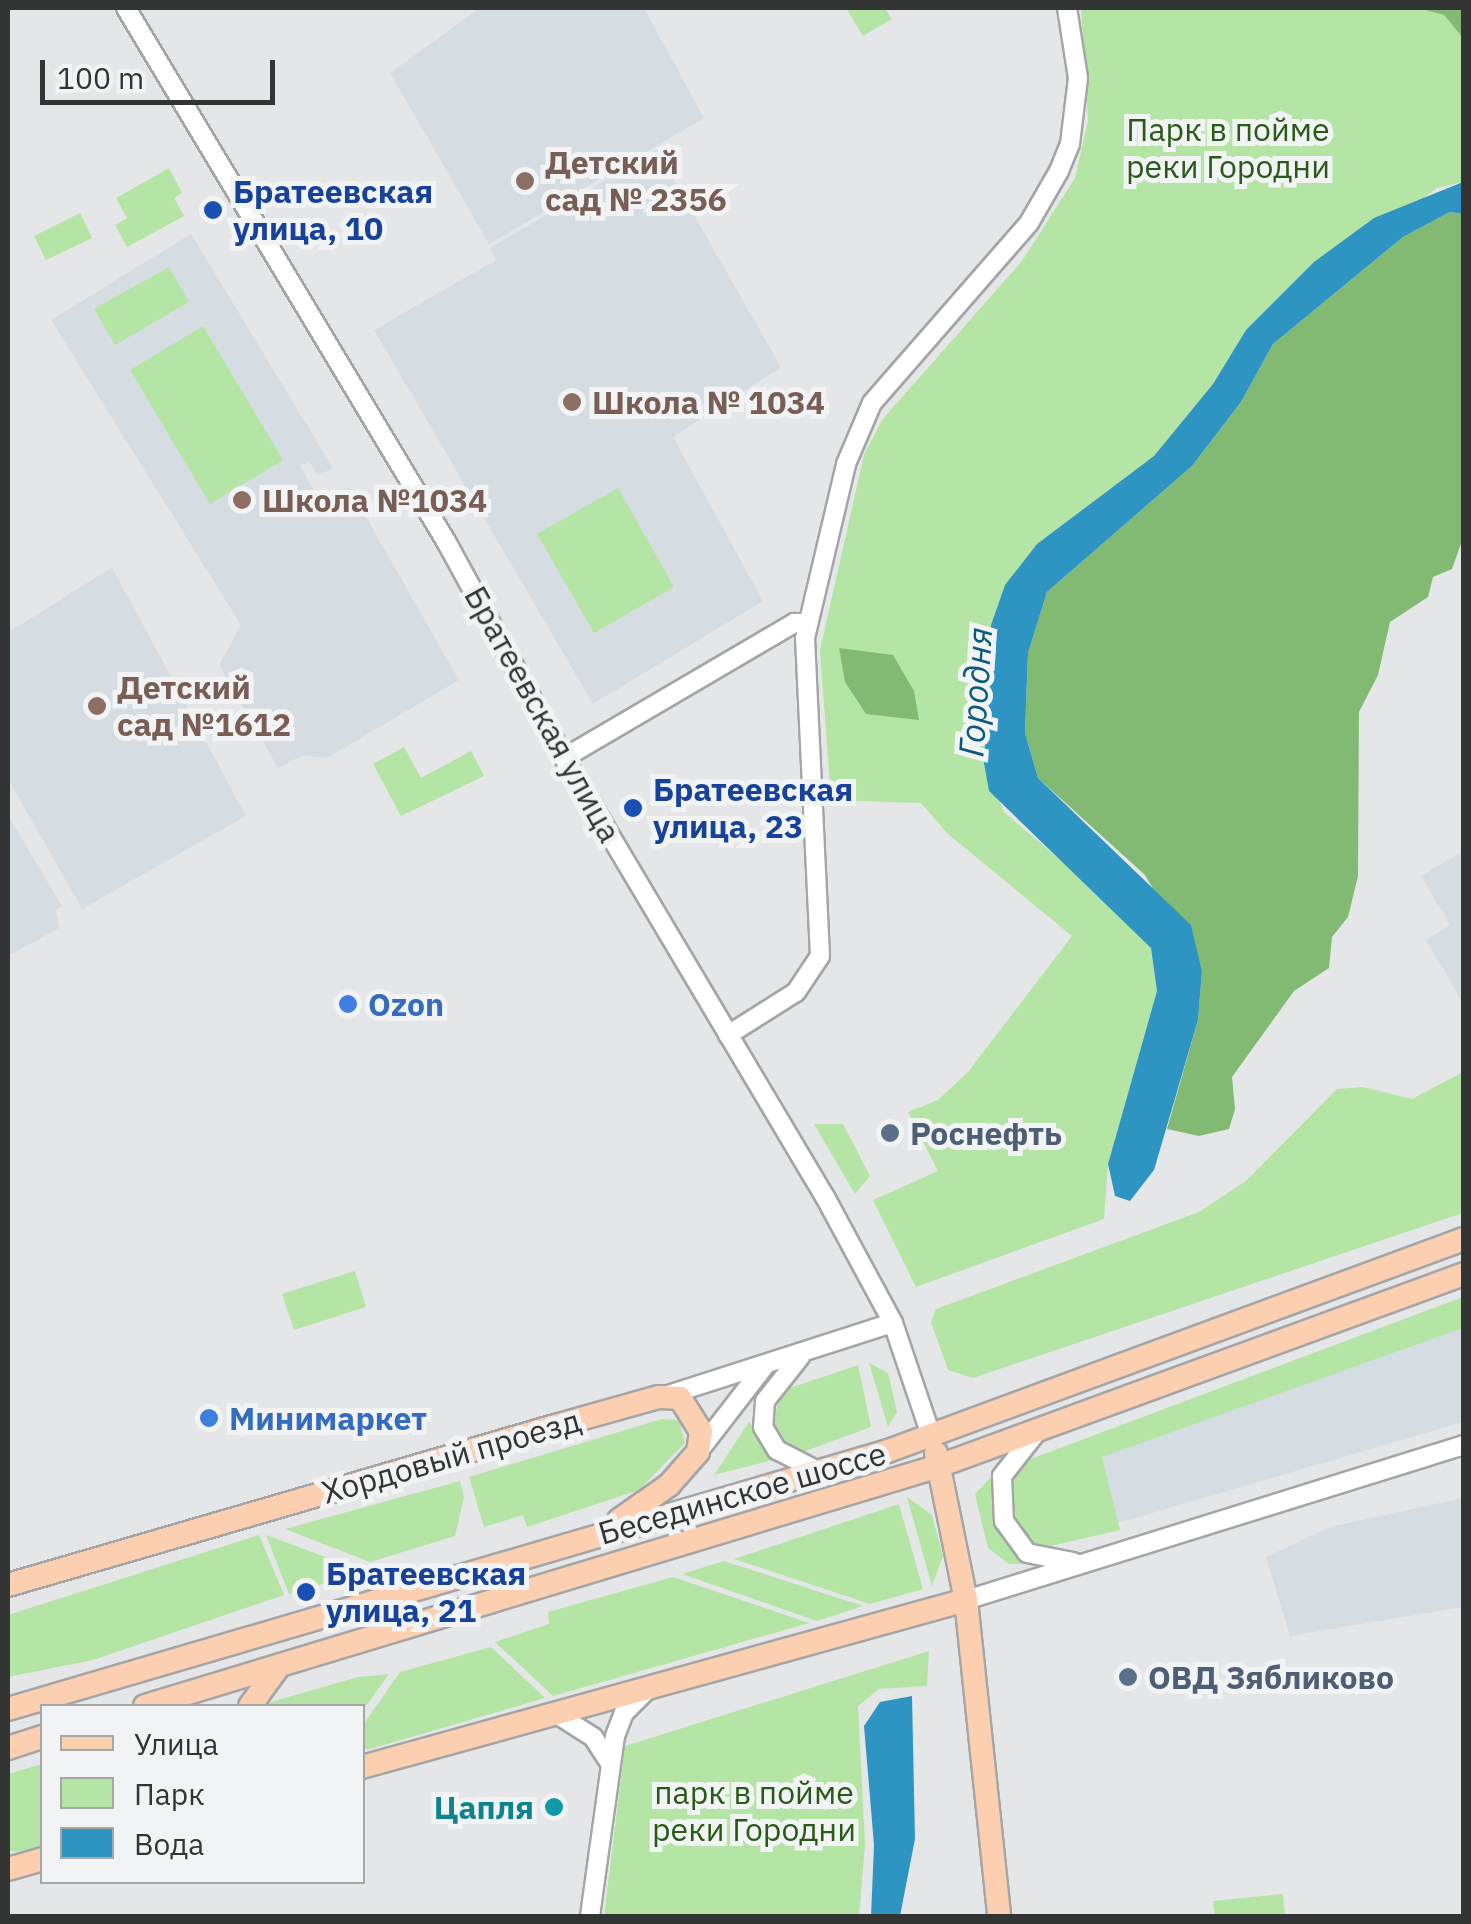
<!DOCTYPE html>
<html>
<head>
<meta charset="utf-8">
<style>
  body { margin:0 }
  #map { position:relative; width:1471px; height:1924px; overflow:hidden; background:#e5e6e7; font-family:"IBM Plex Sans",sans-serif }
  div>[style] { position:absolute }
  .built>* { inset:0; background:#d5dde3 }
  .green>* { inset:0; background:#b4e5a5 }
  .forest>* { inset:0; background:#83ba73 }
  .water>* { inset:0; background:#2e95c3 }
  .roads { filter:drop-shadow(2px 0 #a4a5a6) drop-shadow(-2px 0 #a4a5a6) drop-shadow(0 2px #a4a5a6) drop-shadow(0 -2px #a4a5a6) }
  .minor>* { height:18px; margin:-9px; padding:0 9px; transform-origin:9px; border-radius:9px; background:#fff }
  .major>* { height:22px; margin:-11px; padding:0 11px; transform-origin:11px; border-radius:11px; background:#fbcfaf }
  .dots>* { width:28px; height:28px; translate:-50% -50%; box-sizing:border-box; border:5px solid #f2f3f4; border-radius:50% }
  span { translate:-50% -50%; white-space:nowrap; text-align:center; line-height:1.15; -webkit-text-stroke:10px #f2f3f4; paint-order:stroke }
  .park-label { font-size:32px; color:#285b15 }
  .education-label { font-size:32px; color:#785e54; font-weight:700 }
  .left { translate:0 -50%; text-align:left }
  .transit-label { font-size:32px; color:#164399; font-weight:700 }
  .street-label { font-size:32px; color:#333434 }
  .shop-label { font-size:32px; color:#366cbe; font-weight:700 }
  .service-label { font-size:32px; color:#4e5e75; font-weight:700 }
  .culture-label { font-size:32px; color:#0d838f; font-weight:700 }
  .right { translate:-100% -50%; text-align:right }
  .water-label { font-size:35px; color:#0c5a7b; font-style:italic }
  .frame { position:absolute; inset:0; border:10px solid #333434; pointer-events:none }
  .legend { position:absolute; left:40px; top:1704px; width:325px; height:180px; box-sizing:border-box; background:#f2f3f4; border:2px solid #a6a7a7; margin:0; padding:12px 18px; list-style:none; font-size:30px; color:#333434 }
  .legend li { display:flex; align-items:center; gap:20px; height:50px }
  .legend b { width:50px; border:2px solid #a6a7a7 }
  .scale { position:absolute; left:40px; top:60px; width:235px; height:45px; box-sizing:border-box; border:5px solid #333434; border-top:0; padding-left:12px; font-size:30px; line-height:35px; white-space:nowrap; color:#333434; -webkit-text-stroke:8px #f2f3f4; paint-order:stroke }
</style>
</head>
<body>
<div id="map">
  <div class="built">
    <div style="clip-path:polygon(480px 8px,644px 8px,704px 118px,489px 244px,390px 73px)"></div>
    <div style="clip-path:polygon(657px 150px,781px 367px,673px 437px,763px 601px,593px 704px,374px 330px,496px 260px,490px 248px)"></div>
    <div style="clip-path:polygon(191px 234px,333px 468px,318px 476px,309px 461px,300px 466px,321px 503px,349px 487px,459px 680px,327px 758px,303px 755px,278px 768px,219px 665px,241px 625px,51px 320px)"></div>
    <div style="clip-path:polygon(112px 567px,246px 816px,82px 909px,8px 779px,8px 633px)"></div>
    <div style="clip-path:polygon(8px 815px,62px 906px,56px 910px,59px 928px,8px 956px)"></div>
    <div style="clip-path:polygon(1463px 851px,1463px 1003px,1426px 940px,1450px 925px,1421px 876px)"></div>
    <div style="clip-path:polygon(1463px 1328px,1463px 1422px,1118px 1523px,1101px 1457px)"></div>
    <div style="clip-path:polygon(1463px 1498px,1463px 1607px,1290px 1636px,1266px 1557px,1330px 1527px)"></div>
  </div>
  <div class="green">
    <div style="clip-path:polygon(846px 8px,885px 8px,892px 19px,863px 36px)"></div>
    <div style="clip-path:polygon(1081px 8px,1463px 8px,1463px 182px,1437px 188px,1246px 330px,1213px 384px,1154px 456px,1037px 544px,1005px 586px,991px 626px,984px 763px,1004px 812px,1111px 903px,1151px 948px,1157px 991px,1108px 1164px,1104px 1219px,916px 1287px,873px 1200px,938px 1171px,908px 1112px,938px 1100px,968px 1072px,1072px 936px,948px 834px,921px 803px,831px 800px,820px 650px,864px 455px,882px 420px,1022px 261px,1075px 178px,1088px 121px)"></div>
    <div style="clip-path:polygon(169px 168px,182px 193px,174px 198px,184px 216px,127px 247px,115px 225px,127px 218px,116px 198px)"></div>
    <div style="clip-path:polygon(80px 213px,92px 238px,46px 260px,34px 236px)"></div>
    <div style="clip-path:polygon(169px 267px,189px 302px,115px 345px,94px 309px)"></div>
    <div style="clip-path:polygon(203px 326px,283px 460px,210px 504px,130px 370px)"></div>
    <div style="clip-path:polygon(618px 488px,674px 587px,594px 633px,537px 534px)"></div>
    <div style="clip-path:polygon(404px 747px,421px 778px,471px 751px,484px 776px,401px 816px,373px 764px)"></div>
    <div style="clip-path:polygon(1463px 1072px,1463px 1213px,973px 1378px,948px 1370px,931px 1322px,936px 1309px,1199px 1212px,1246px 1181px,1337px 1089px,1363px 1087px,1412px 1099px)"></div>
    <div style="clip-path:polygon(814px 1124px,843px 1124px,870px 1176px,855px 1194px)"></div>
    <div style="clip-path:polygon(355px 1271px,366px 1307px,294px 1330px,282px 1294px)"></div>
    <div style="clip-path:polygon(1463px 1297px,1463px 1328px,1102px 1457px,1120px 1530px,1038px 1549px,1009px 1513px,1006px 1489px,1028px 1460px)"></div>
    <div style="clip-path:polygon(869px 1363px,888px 1373px,897px 1412px,888px 1427px)"></div>
    <div style="clip-path:polygon(858px 1365px,871px 1427px,797px 1454px,786px 1448px,772px 1427px,781px 1391px)"></div>
    <div style="clip-path:polygon(662px 1419px,679px 1420px,685px 1443px,639px 1490px,527px 1527px,523px 1515px,484px 1527px,469px 1477px)"></div>
    <div style="clip-path:polygon(749px 1422px,777px 1459px,714px 1475px)"></div>
    <div style="clip-path:polygon(996px 1472px,992px 1508px,1001px 1534px,1014px 1553px,1033px 1564px,1009px 1564px,988px 1548px,975px 1494px)"></div>
    <div style="clip-path:polygon(460px 1481px,464px 1497px,455px 1536px,370px 1562px,285px 1529px)"></div>
    <div style="clip-path:polygon(907px 1497px,932px 1515px,943px 1556px,932px 1586px)"></div>
    <div style="clip-path:polygon(899px 1504px,923px 1589px,870px 1604px,734px 1559px)"></div>
    <div style="clip-path:polygon(259px 1535px,284px 1595px,93px 1660px,8px 1677px,8px 1615px)"></div>
    <div style="clip-path:polygon(266px 1535px,347px 1565px,342px 1578px,289px 1594px)"></div>
    <div style="clip-path:polygon(724px 1561px,863px 1606px,817px 1621px,682px 1574px)"></div>
    <div style="clip-path:polygon(673px 1577px,809px 1623px,553px 1696px,495px 1642px,549px 1624px,548px 1612px)"></div>
    <div style="clip-path:polygon(491px 1647px,545px 1698px,367px 1750px,363px 1745px,363px 1725px,400px 1672px)"></div>
    <div style="clip-path:polygon(929px 1651px,927px 1686px,879px 1689px,858px 1706px,865px 1844px,859px 1916px,604px 1916px,625px 1746px)"></div>
    <div style="clip-path:polygon(389px 1674px,363px 1710px,257px 1706px,358px 1677px)"></div>
    <div style="clip-path:polygon(42px 1764px,42px 1847px,14px 1852px,8px 1850px,8px 1774px)"></div>
    <div style="clip-path:polygon(1283px 1894px,1285px 1916px,1215px 1916px,1213px 1901px)"></div>
  </div>
  <div class="forest">
    <div style="clip-path:polygon(1418px 8px,1463px 8px,1463px 38px,1444px 15px)"></div>
    <div style="clip-path:polygon(1450px 212px,1463px 214px,1463px 538px,1452px 569px,1433px 577px,1428px 597px,1390px 622px,1378px 675px,1359px 712px,1358px 876px,1348px 917px,1332px 937px,1329px 968px,1294px 991px,1232px 1077px,1235px 1109px,1229px 1129px,1199px 1136px,1167px 1129px,1198px 1020px,1202px 972px,1145px 875px,1038px 778px,1025px 733px,1028px 653px,1047px 592px,1192px 466px,1241px 402px,1273px 344px,1403px 237px)"></div>
    <div style="clip-path:polygon(839px 648px,893px 655px,914px 691px,919px 720px,866px 714px,845px 682px)"></div>
  </div>
  <div class="water">
    <div style="clip-path:polygon(1463px 182px,1463px 214px,1450px 212px,1403px 237px,1273px 344px,1241px 402px,1192px 466px,1047px 592px,1028px 653px,1025px 733px,1038px 778px,1191px 925px,1202px 972px,1198px 1020px,1154px 1170px,1130px 1201px,1115px 1196px,1108px 1164px,1157px 991px,1151px 948px,989px 791px,984px 763px,991px 625px,1005px 585px,1037px 544px,1154px 456px,1213px 384px,1246px 330px,1314px 262px,1374px 218px)"></div>
    <div style="clip-path:polygon(912px 1696px,915px 1839px,900px 1916px,871px 1916px,874px 1845px,864px 1726px,880px 1702px)"></div>
  </div>
  <div class="roads">
    <div class="minor">
      <div style="left:126px;top:8px;width:624px;rotate:59.04deg"></div>
      <div style="left:447px;top:543px;width:245px;rotate:61.4deg"></div>
      <div style="left:564px;top:758px;width:511px;rotate:59.27deg"></div>
      <div style="left:825px;top:1197px;width:143px;rotate:61.6deg"></div>
      <div style="left:893px;top:1323px;width:118px;rotate:71.3deg"></div>
      <div style="left:564px;top:758px;width:267px;rotate:-30.4deg"></div>
      <div style="left:794px;top:623px;width:13px"></div>
      <div style="left:728px;top:1035px;width:80px;rotate:-32.3deg"></div>
      <div style="left:796px;top:992px;width:43px;rotate:-56.3deg"></div>
      <div style="left:820px;top:956px;width:318px;rotate:-92.7deg"></div>
      <div style="left:805px;top:638px;width:179px;rotate:-76.7deg"></div>
      <div style="left:846px;top:464px;width:66px;rotate:-66.9deg"></div>
      <div style="left:872px;top:403px;width:239px;rotate:-48.9deg"></div>
      <div style="left:1029px;top:223px;width:60px;rotate:-60deg"></div>
      <div style="left:1059px;top:171px;width:29px;rotate:-68deg"></div>
      <div style="left:1070px;top:144px;width:66px;rotate:-83.1deg"></div>
      <div style="left:1078px;top:78px;width:71px;rotate:-98.9deg"></div>
      <div style="left:800px;top:1357px;width:56px;rotate:128.5deg"></div>
      <div style="left:765px;top:1401px;width:26px;rotate:94deg"></div>
      <div style="left:763px;top:1427px;width:27px;rotate:59deg"></div>
      <div style="left:777px;top:1450px;width:46px;rotate:27.1deg"></div>
      <div style="left:665px;top:1396px;width:239px;rotate:-17.8deg"></div>
      <div style="left:1036px;top:1433px;width:55px;rotate:128.3deg"></div>
      <div style="left:1002px;top:1476px;width:45px;rotate:87.5deg"></div>
      <div style="left:1004px;top:1521px;width:39px;rotate:54deg"></div>
      <div style="left:1027px;top:1553px;width:47px;rotate:11.1deg"></div>
      <div style="left:698px;top:1452px;width:111px;rotate:-52.3deg"></div>
      <div style="left:966px;top:1600px;width:522px;rotate:-17.29deg"></div>
      <div style="left:555px;top:1713px;width:45px;rotate:32.3deg"></div>
      <div style="left:593px;top:1737px;width:30px;rotate:57deg"></div>
      <div style="left:590px;top:1916px;width:182px;rotate:-82.1deg"></div>
      <div style="left:615px;top:1736px;width:25px;rotate:-69deg"></div>
      <div style="left:624px;top:1713px;width:34px;rotate:-45deg"></div>
    </div>
    <div class="major">
      <div style="left:936px;top:1453px;width:150px;rotate:78.5deg"></div>
      <div style="left:966px;top:1600px;width:318px;rotate:84deg"></div>
      <div style="left:8px;top:1585px;width:570px;rotate:-16.21deg"></div>
      <div style="left:555px;top:1426px;width:108px;rotate:-15.6deg"></div>
      <div style="left:659px;top:1397px;width:21px;rotate:3deg"></div>
      <div style="left:680px;top:1398px;width:39px;rotate:58deg"></div>
      <div style="left:701px;top:1431px;width:21px;rotate:98deg"></div>
      <div style="left:698px;top:1452px;width:44px;rotate:131.3deg"></div>
      <div style="left:669px;top:1485px;width:61px;rotate:145deg"></div>
      <div style="left:145px;top:1706px;width:829px;rotate:-16.82deg"></div>
      <div style="left:939px;top:1466px;width:559px;rotate:-20.09deg"></div>
      <div style="left:250px;top:1706px;width:49px;rotate:-54.1deg"></div>
      <div style="left:8px;top:1709px;width:917px;rotate:-16.34deg"></div>
      <div style="left:888px;top:1451px;width:614px;rotate:-20.21deg"></div>
      <div style="left:8px;top:1748px;width:36px;rotate:-18deg"></div>
      <div style="left:362px;top:1767px;width:627px;rotate:-15.46deg"></div>
      <div style="left:8px;top:1869px;width:35px;rotate:-16deg"></div>
    </div>
  </div>
  <div class="dots">
    <div style="left:525px;top:181px;background:#8d6e63"></div>
    <div style="left:213px;top:210px;background:#1a4fb4"></div>
    <div style="left:572px;top:402px;background:#8d6e63"></div>
    <div style="left:242px;top:500px;background:#8d6e63"></div>
    <div style="left:97px;top:706px;background:#8d6e63"></div>
    <div style="left:633px;top:808px;background:#1a4fb4"></div>
    <div style="left:348px;top:1004px;background:#3f7fe0"></div>
    <div style="left:890px;top:1133px;background:#5c6f8a"></div>
    <div style="left:209px;top:1418px;background:#3f7fe0"></div>
    <div style="left:306px;top:1592px;background:#1a4fb4"></div>
    <div style="left:1128px;top:1677px;background:#5c6f8a"></div>
    <div style="left:554px;top:1807px;background:#0f9aa8"></div>
  </div>
  <div class="park-label">
    <span style="left:1228px;top:148px">Парк в пойме<br>реки Городни</span>
    <span style="left:754px;top:1811px">парк в пойме<br>реки Городни</span>
  </div>
  <div class="education-label">
    <span class="left" style="left:545px;top:181px">Детский<br>сад № 2356</span>
    <span class="left" style="left:592px;top:402px">Школа № 1034</span>
    <span class="left" style="left:262px;top:500px">Школа №1034</span>
    <span class="left" style="left:117px;top:706px">Детский<br>сад №1612</span>
  </div>
  <div class="transit-label">
    <span class="left" style="left:233px;top:210px">Братеевская<br>улица, 10</span>
    <span class="left" style="left:653px;top:808px">Братеевская<br>улица, 23</span>
    <span class="left" style="left:326px;top:1592px">Братеевская<br>улица, 21</span>
  </div>
  <div class="street-label">
    <span style="left:543px;top:714px;rotate:61deg">Братеевская улица</span>
    <span style="left:451px;top:1456px;rotate:-16deg">Хордовый проезд</span>
    <span style="left:742px;top:1493px;rotate:-16deg">Бесединское шоссе</span>
  </div>
  <div class="shop-label">
    <span class="left" style="left:368px;top:1004px">Ozon</span>
    <span class="left" style="left:229px;top:1418px">Минимаркет</span>
  </div>
  <div class="service-label">
    <span class="left" style="left:910px;top:1133px">Роснефть</span>
    <span class="left" style="left:1148px;top:1677px">ОВД Зябликово</span>
  </div>
  <div class="culture-label">
    <span class="right" style="left:534px;top:1807px">Цапля</span>
  </div>
  <div class="water-label">
    <span style="left:975px;top:692px;rotate:-86deg">Городня</span>
  </div>
  <div class="frame"></div>
  <ul class="legend">
  <li><b style="height:12px;background:#fbcfaf"></b>Улица</li>
  <li><b style="height:28px;background:#b4e5a5"></b>Парк</li>
  <li><b style="height:28px;background:#2e95c3"></b>Вода</li>
  </ul>
  <div class="scale">100 m</div>
</div>
</body>
</html>
